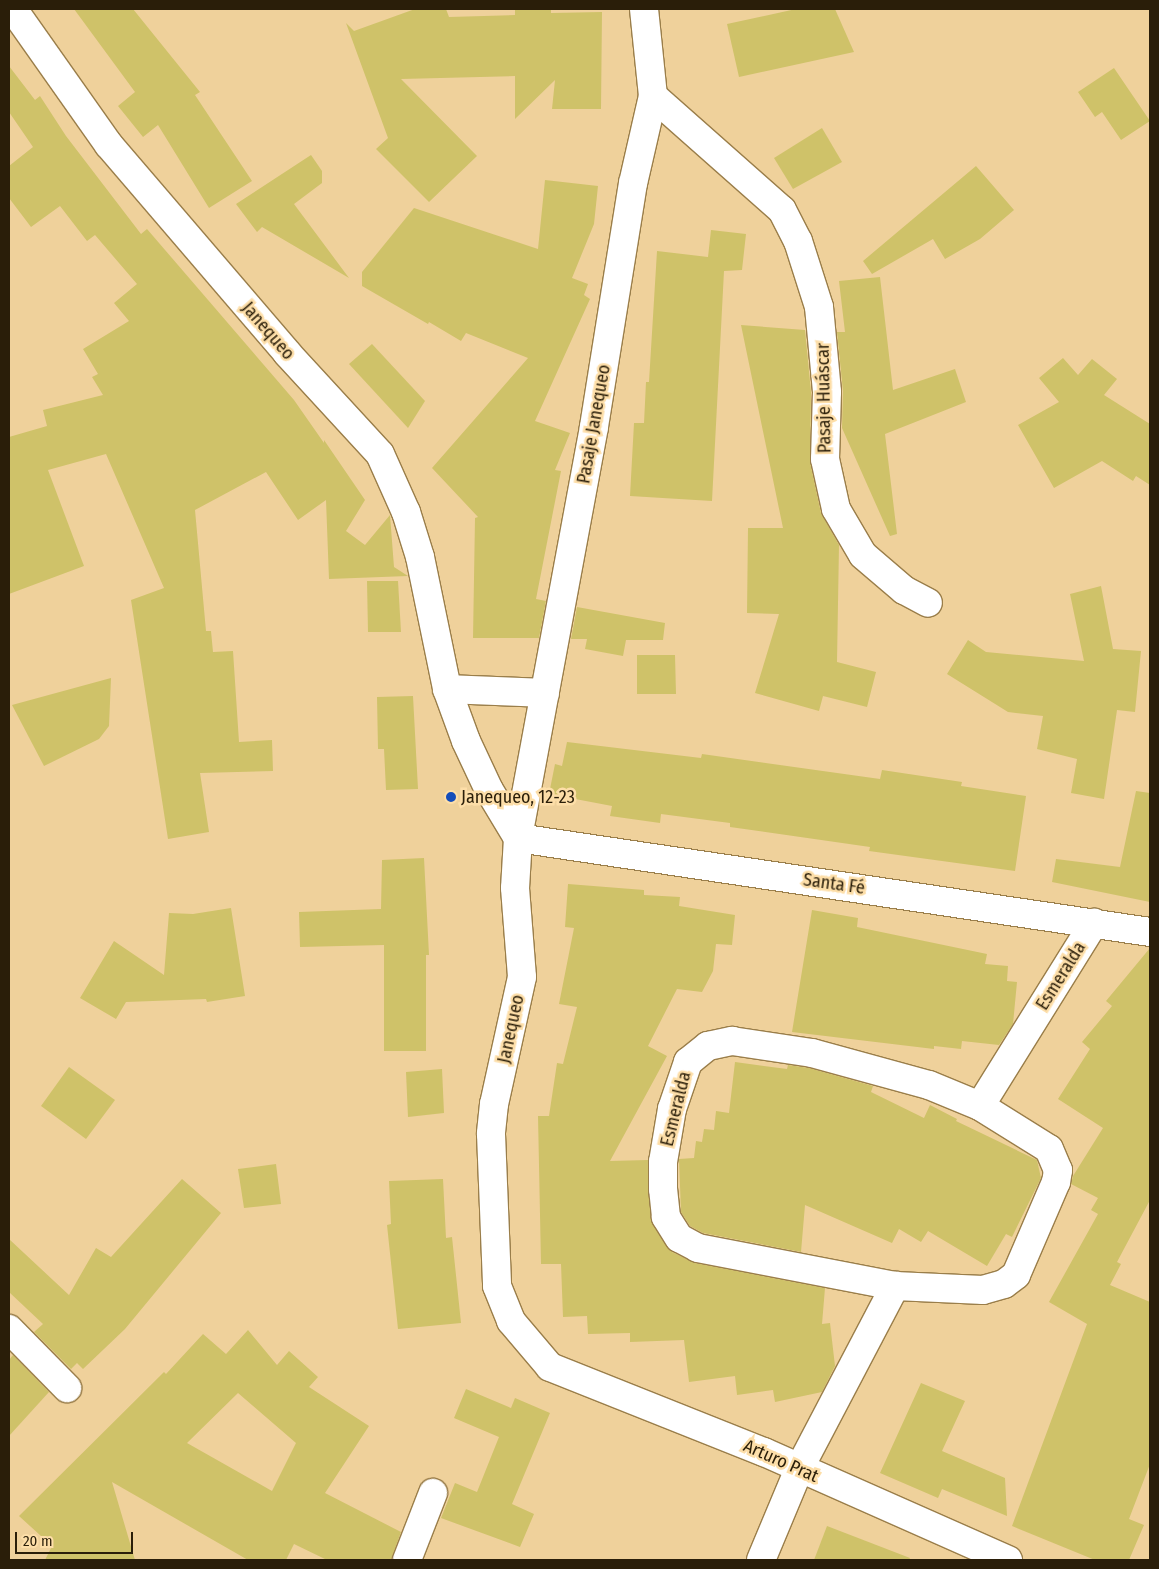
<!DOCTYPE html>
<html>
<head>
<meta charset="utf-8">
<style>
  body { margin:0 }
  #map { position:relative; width:1159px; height:1569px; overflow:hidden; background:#efd19b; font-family:"Fira Sans Condensed",sans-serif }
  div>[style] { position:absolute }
  .building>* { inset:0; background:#cfc269 }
  .roads { filter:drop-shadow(1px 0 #9a7e4a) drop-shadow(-1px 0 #9a7e4a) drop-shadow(0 1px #9a7e4a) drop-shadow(0 -1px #9a7e4a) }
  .minor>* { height:28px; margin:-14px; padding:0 14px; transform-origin:14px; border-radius:14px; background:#fff }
  .dots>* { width:14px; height:14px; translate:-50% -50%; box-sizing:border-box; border:2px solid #fddea8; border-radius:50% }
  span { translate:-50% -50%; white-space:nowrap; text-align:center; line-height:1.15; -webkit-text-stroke:5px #fddea8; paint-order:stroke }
  .street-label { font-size:18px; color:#2a1e09 }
  .poi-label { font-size:18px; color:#2a1e09 }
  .left { translate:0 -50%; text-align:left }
  .frame { position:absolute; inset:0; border:10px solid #2a1e09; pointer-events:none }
  .scale { position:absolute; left:15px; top:1532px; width:118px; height:22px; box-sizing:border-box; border:2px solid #2a1e09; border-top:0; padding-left:6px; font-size:15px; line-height:18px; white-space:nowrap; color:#2a1e09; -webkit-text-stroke:4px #fddea8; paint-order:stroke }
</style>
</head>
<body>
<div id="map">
  <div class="building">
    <div style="clip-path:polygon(74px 9px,133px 9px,200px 92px,195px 95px,252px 181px,209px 208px,158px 125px,143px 137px,118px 106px,135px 92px)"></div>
    <div style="clip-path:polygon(415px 9px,446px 9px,449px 17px,515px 15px,515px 9px,551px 9px,551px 13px,602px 12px,601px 109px,552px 109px,555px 80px,515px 119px,515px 76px,401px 79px,477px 156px,429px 202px,376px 149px,388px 138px,346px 23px,354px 31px)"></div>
    <div style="clip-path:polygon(796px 9px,835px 9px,854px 52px,739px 77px,727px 24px)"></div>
    <div style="clip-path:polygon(9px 66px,35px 100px,40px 96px,66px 136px,141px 234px,147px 229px,294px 400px,324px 443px,324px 440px,365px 500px,346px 531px,365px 545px,390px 515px,394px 567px,408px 576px,329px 579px,326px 500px,298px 520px,266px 472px,195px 510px,206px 631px,211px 631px,213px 652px,233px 651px,239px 742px,272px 740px,273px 771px,200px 773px,209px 832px,168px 839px,131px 600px,164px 588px,106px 454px,48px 470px,84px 566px,9px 594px,9px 437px,47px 426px,43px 410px,103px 395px,92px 377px,98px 374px,83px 349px,129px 321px,114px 303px,137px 284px,95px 235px,87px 241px,60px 206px,31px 227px,9px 198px,9px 166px,33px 147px,9px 112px)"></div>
    <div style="clip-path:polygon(1114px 68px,1150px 121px,1121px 140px,1102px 112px,1095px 117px,1078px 92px)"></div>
    <div style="clip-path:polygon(822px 128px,842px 162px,793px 189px,774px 158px)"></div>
    <div style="clip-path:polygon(311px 155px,322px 171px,322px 183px,294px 204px,349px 278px,262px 227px,257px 232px,236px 204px)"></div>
    <div style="clip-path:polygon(976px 166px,1014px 210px,980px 239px,945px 259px,933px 239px,872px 274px,863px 261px)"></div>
    <div style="clip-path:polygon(545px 180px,598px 186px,594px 224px,572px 278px,588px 284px,584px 295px,590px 299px,535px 421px,570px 433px,555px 470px,561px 471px,536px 599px,546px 601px,539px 638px,473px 638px,475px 518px,478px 517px,432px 468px,528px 358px,466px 333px,461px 341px,429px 322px,428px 324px,362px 286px,362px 272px,414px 208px,538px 249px)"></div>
    <div style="clip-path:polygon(711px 230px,746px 234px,742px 270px,724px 271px,712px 501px,630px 496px,634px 423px,644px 423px,646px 382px,649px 382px,657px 251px,708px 257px)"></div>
    <div style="clip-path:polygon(880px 277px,893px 390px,955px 369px,966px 402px,885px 434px,897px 534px,890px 536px,842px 428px,843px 391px,837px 332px,845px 332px,839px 281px)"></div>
    <div style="clip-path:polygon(741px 325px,805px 330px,811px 392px,810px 462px,821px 513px,839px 545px,837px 662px,876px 672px,867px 707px,823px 696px,819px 711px,755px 693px,779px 614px,747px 613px,748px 528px,783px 528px)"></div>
    <div style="clip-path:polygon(372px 344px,425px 401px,408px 428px,349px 364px)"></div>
    <div style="clip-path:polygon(1063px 358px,1078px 375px,1092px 359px,1117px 379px,1104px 395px,1150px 424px,1150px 485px,1136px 476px,1133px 481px,1102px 461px,1054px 488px,1018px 425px,1059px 402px,1039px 378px)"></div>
    <div style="clip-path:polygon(367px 581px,398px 581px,401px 632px,368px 632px)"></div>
    <div style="clip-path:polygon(1101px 586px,1113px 649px,1141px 651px,1135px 712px,1117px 710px,1104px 799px,1071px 793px,1077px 759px,1037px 749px,1043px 716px,1008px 712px,947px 674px,968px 640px,986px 652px,1084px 661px,1070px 594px)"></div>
    <div style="clip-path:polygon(577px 607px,665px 623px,663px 640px,626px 640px,623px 656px,585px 649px,587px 639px,571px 639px)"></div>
    <div style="clip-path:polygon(637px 655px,675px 655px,676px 694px,637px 694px)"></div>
    <div style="clip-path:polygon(111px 678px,109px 726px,99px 739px,44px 766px,12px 705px)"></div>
    <div style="clip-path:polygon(413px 696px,418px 789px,386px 790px,384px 749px,378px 749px,377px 697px)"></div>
    <div style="clip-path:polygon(567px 742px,701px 758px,702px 754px,880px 779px,882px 770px,962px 782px,961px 786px,1026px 796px,1015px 871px,869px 851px,870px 847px,730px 827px,730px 823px,661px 814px,660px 823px,610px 816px,612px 806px,549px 794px,555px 764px,562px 766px)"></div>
    <div style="clip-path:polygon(1136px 791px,1150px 793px,1150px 902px,1052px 882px,1056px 859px,1120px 867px)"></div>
    <div style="clip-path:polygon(424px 858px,429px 955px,426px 955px,426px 1051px,384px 1051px,384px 945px,300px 947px,299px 912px,381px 909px,382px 860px)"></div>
    <div style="clip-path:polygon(568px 884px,644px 890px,644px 895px,680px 897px,679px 906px,735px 915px,732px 945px,716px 944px,713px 971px,702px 992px,677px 989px,648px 1046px,667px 1056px,610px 1161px,648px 1160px,651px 1219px,672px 1252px,695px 1263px,825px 1288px,822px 1324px,830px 1323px,835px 1366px,822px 1392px,775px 1402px,773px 1390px,737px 1395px,735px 1376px,689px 1382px,684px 1340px,630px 1342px,630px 1333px,588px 1334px,587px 1316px,563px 1317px,561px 1264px,541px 1264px,538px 1116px,549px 1116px,557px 1063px,563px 1064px,577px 1007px,559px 1004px,574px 928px,565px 927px)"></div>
    <div style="clip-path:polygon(231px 908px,245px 996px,207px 1002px,206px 999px,126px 1002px,116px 1019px,80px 998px,114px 941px,164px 975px,169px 913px,193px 914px)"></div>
    <div style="clip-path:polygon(812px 910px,858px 918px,857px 927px,987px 954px,985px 964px,1008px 966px,1007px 981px,1017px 982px,1013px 1024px,999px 1045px,962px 1041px,961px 1049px,934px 1046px,934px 1049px,792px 1032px)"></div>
    <div style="clip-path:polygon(1150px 948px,1150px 1200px,1117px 1262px,1121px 1264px,1110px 1285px,1150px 1302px,1150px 1464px,1129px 1519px,1144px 1525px,1129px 1560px,1095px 1560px,1012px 1526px,1087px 1324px,1049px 1302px,1098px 1214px,1091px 1210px,1098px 1198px,1071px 1184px,1073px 1176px,1103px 1128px,1058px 1099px,1090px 1049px,1082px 1042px,1112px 1006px,1106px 1001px)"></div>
    <div style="clip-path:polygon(735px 1062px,787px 1069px,788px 1065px,809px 1068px,873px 1086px,871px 1092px,924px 1118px,930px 1105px,957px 1119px,956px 1121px,1037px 1160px,1041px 1178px,1012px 1237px,1006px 1234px,987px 1266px,928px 1231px,921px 1242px,899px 1229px,892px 1243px,805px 1205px,801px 1252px,703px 1233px,690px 1226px,681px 1212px,679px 1159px,694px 1158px,696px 1141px,702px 1142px,704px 1129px,714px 1130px,716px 1111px,729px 1113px)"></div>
    <div style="clip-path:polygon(69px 1067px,115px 1100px,86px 1139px,41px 1106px)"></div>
    <div style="clip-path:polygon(442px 1069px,444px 1113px,408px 1117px,406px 1072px)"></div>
    <div style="clip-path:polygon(276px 1164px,281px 1204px,244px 1208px,238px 1169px)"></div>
    <div style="clip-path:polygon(182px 1179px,221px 1213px,125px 1329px,83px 1369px,77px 1363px,71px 1369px,34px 1332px,43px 1324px,9px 1292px,9px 1239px,69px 1295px,96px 1248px,111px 1257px)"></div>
    <div style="clip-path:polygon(443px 1179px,446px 1238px,452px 1237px,461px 1323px,398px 1329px,387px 1225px,391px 1224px,389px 1181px)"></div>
    <div style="clip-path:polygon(evenodd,248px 1330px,277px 1365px,289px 1351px,318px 1377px,309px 1387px,369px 1426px,325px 1493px,401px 1532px,391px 1560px,327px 1560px,294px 1544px,286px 1560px,248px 1560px,112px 1482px,135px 1560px,45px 1560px,52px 1546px,19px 1516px,164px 1372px,166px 1374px,203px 1334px,226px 1354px,248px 1330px,238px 1393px,296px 1443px,272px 1491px,187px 1443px,238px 1393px)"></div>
    <div style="clip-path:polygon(13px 1355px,49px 1392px,9px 1436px,9px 1360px)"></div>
    <div style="clip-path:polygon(921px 1383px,965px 1401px,942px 1451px,1005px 1478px,1007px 1516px,942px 1489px,938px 1498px,880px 1473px)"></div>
    <div style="clip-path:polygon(466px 1389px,511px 1408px,515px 1398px,550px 1413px,512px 1504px,534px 1514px,520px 1547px,441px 1518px,455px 1483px,477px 1492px,499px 1437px,454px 1418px)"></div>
    <div style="clip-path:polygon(827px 1526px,910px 1558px,909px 1560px,814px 1560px)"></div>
  </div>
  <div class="roads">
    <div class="minor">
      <div style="left:13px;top:9px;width:166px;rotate:54.8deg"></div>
      <div style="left:109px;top:145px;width:274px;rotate:49.4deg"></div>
      <div style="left:287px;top:353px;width:137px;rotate:47.4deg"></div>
      <div style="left:380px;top:454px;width:64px;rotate:65.9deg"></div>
      <div style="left:406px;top:512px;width:47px;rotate:72.7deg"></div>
      <div style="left:420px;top:557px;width:135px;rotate:78.4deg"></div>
      <div style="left:447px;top:689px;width:55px;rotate:69.9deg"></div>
      <div style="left:466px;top:741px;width:54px;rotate:64.9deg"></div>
      <div style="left:489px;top:790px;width:56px;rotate:58.9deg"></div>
      <div style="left:644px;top:9px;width:87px;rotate:84.1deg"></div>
      <div style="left:653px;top:96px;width:89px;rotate:102.9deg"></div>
      <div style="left:633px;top:183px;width:247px;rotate:99.1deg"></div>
      <div style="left:594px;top:427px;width:418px;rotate:100.5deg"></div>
      <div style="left:518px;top:838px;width:50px;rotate:93.4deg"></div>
      <div style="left:515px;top:888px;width:89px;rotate:85.5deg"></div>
      <div style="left:522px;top:977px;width:130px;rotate:102.4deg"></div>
      <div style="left:494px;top:1104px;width:30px;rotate:96deg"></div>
      <div style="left:491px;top:1134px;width:152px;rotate:87.7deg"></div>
      <div style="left:497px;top:1286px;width:38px;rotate:68deg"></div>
      <div style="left:511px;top:1321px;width:60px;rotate:49.7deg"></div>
      <div style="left:550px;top:1367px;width:230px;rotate:21.7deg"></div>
      <div style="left:764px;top:1452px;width:267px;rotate:23.9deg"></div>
      <div style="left:653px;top:96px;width:172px;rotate:41.5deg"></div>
      <div style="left:782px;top:210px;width:35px;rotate:63deg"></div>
      <div style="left:798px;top:241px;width:69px;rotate:72.3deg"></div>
      <div style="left:819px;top:307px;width:85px;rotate:84.6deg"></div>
      <div style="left:827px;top:392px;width:67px;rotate:91.7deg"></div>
      <div style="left:825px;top:459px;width:51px;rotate:77.6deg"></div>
      <div style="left:836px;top:509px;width:53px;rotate:59.6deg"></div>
      <div style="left:863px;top:555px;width:54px;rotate:40.5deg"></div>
      <div style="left:904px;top:590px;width:27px;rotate:28deg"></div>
      <div style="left:447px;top:689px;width:98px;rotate:2.3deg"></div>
      <div style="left:518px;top:838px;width:639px;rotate:8.46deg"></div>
      <div style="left:732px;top:1041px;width:81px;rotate:8.5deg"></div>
      <div style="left:812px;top:1053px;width:121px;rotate:15.3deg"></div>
      <div style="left:929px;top:1085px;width:55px;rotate:22.4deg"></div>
      <div style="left:980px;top:1106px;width:81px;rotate:31.9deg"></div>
      <div style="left:1049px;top:1149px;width:23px;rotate:67deg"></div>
      <div style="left:1058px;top:1170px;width:12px;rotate:99deg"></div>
      <div style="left:1056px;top:1182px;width:101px;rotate:113.3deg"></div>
      <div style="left:1016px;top:1275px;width:15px;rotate:143deg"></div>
      <div style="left:1004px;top:1284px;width:22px;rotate:164deg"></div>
      <div style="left:983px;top:1290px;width:88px;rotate:-177.4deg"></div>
      <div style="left:895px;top:1286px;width:201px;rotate:-169.1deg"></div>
      <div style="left:698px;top:1248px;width:21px;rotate:-152deg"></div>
      <div style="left:679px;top:1238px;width:25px;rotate:-122deg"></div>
      <div style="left:666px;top:1217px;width:28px;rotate:-96deg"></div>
      <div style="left:663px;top:1189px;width:27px;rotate:-90deg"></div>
      <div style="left:663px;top:1162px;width:54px;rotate:-80.4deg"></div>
      <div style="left:672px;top:1109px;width:50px;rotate:-71.2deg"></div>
      <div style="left:688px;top:1062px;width:26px;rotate:-39deg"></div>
      <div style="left:708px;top:1046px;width:25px;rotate:-12deg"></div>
      <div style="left:980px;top:1106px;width:216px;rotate:-58.1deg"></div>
      <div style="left:9px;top:1329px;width:83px;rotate:45.5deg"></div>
      <div style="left:407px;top:1560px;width:72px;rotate:-68.8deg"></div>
      <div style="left:761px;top:1560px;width:99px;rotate:-67.3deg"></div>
      <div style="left:799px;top:1469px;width:207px;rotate:-62.3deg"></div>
    </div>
  </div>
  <div class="dots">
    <div style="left:451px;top:797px;background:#144db9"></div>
  </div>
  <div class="street-label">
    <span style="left:268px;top:331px;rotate:49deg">Janequeo</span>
    <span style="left:824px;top:398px;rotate:-91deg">Pasaje Huáscar</span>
    <span style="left:594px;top:424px;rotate:-80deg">Pasaje Janequeo</span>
    <span style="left:834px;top:884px;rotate:8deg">Santa Fé</span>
    <span style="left:1061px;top:976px;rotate:-58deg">Esmeralda</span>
    <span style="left:511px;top:1029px;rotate:-78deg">Janequeo</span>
    <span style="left:676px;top:1109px;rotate:-76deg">Esmeralda</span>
    <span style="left:781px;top:1461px;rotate:24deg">Arturo Prat</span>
  </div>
  <div class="poi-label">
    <span class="left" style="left:461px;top:797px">Janequeo, 12-23</span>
  </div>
  <div class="frame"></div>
  <div class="scale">20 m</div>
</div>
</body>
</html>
